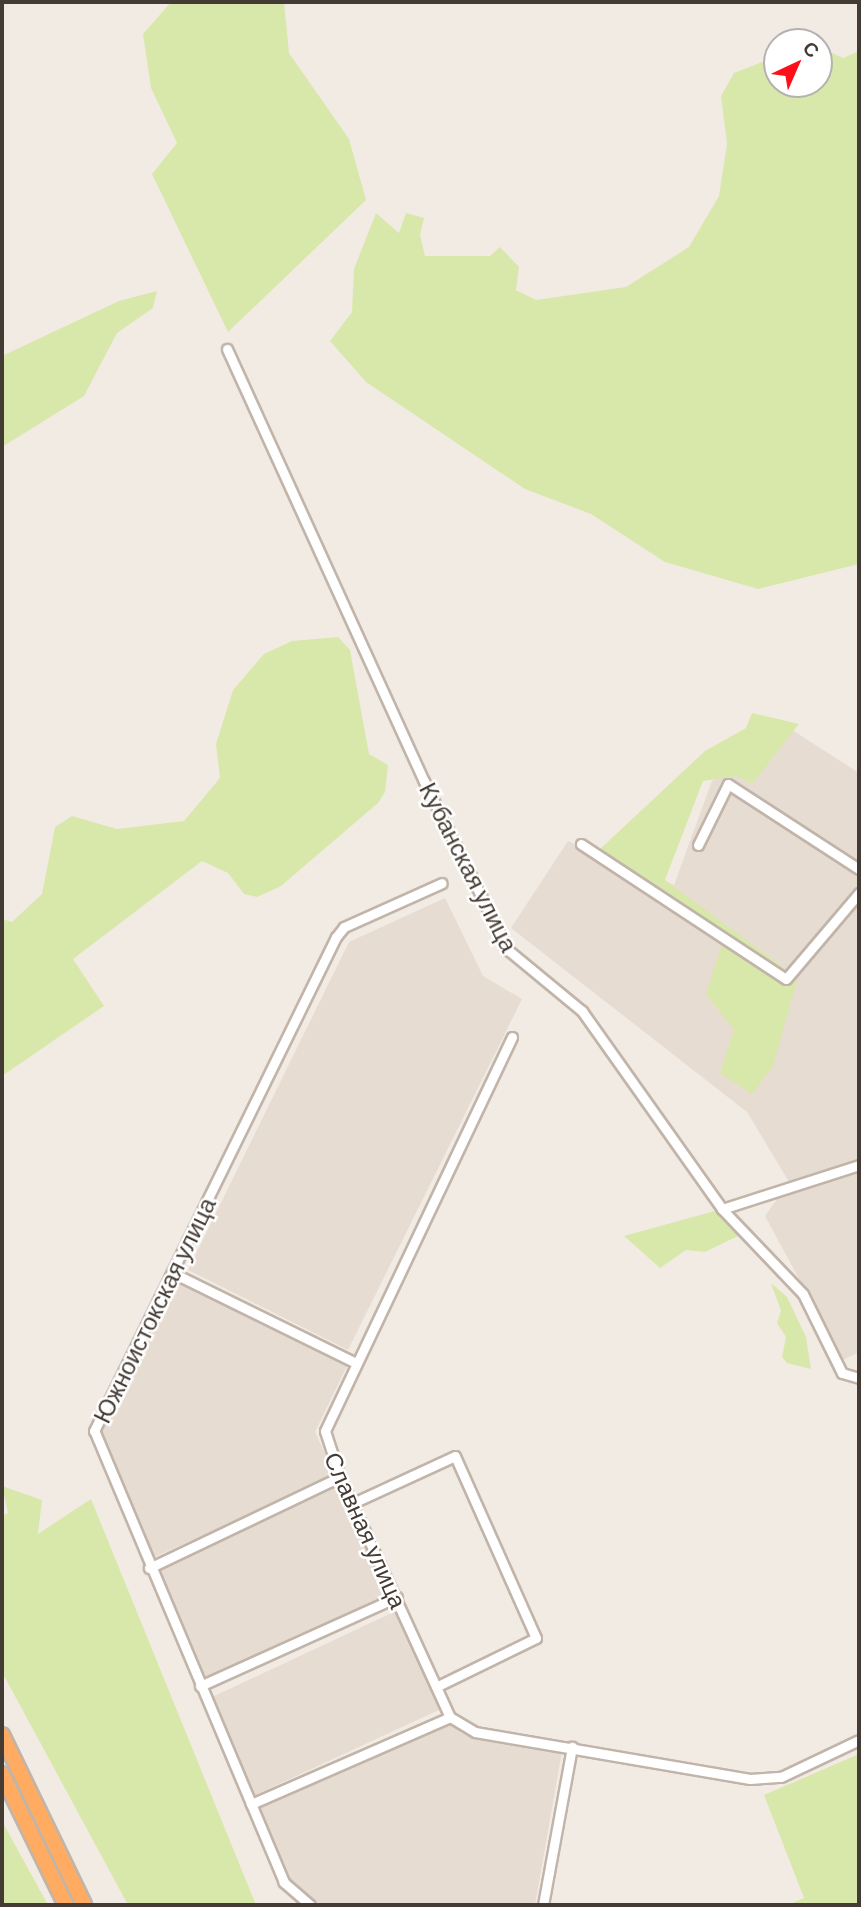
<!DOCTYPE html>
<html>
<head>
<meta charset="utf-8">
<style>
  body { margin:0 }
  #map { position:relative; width:861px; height:1907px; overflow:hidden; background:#f2ebe4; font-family:Barlow,sans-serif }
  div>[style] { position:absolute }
  .residential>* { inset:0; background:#e6dcd2 }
  .green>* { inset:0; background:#d8e8ab }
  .roads { filter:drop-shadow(2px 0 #c1b4a9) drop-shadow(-2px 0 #c1b4a9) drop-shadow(0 2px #c1b4a9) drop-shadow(0 -2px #c1b4a9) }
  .minor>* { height:9px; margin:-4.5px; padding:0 4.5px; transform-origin:4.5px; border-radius:4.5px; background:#fff }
  .highway>* { height:14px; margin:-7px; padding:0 7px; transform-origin:7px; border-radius:7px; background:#ffac62 }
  span { translate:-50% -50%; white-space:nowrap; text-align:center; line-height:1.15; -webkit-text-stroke:5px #fff; paint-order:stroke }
  .street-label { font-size:24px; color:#443b34 }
  .frame { position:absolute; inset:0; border:4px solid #443b34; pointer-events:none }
  .north { position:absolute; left:763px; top:28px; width:70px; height:70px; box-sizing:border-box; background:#fff; border:2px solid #b4b1ae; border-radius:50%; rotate:44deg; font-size:19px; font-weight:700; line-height:28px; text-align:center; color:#443b34 }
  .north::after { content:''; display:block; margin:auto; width:24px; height:32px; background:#fe0f19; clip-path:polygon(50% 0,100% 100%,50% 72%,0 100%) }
</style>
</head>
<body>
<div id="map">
  <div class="residential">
    <div style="clip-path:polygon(789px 728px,859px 773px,859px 1352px,843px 1360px,765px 1216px,789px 1182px,747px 1112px,511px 928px,568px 841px,674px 885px,712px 781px)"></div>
    <div style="clip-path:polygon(445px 898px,483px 976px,522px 999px,348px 1350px,188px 1270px,349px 942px)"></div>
    <div style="clip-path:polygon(173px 1278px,348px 1364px,315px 1432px,335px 1476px,150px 1559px,98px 1435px)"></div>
    <div style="clip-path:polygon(338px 1483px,389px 1595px,202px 1679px,154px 1570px)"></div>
    <div style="clip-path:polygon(396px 1611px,441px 1709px,253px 1796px,210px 1698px)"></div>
    <div style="clip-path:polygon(447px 1722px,463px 1734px,562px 1751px,535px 1905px,322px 1905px,293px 1887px,259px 1809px)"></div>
  </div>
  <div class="green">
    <div style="clip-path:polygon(171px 2px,284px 2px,289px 53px,349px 139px,366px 200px,228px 332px,152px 174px,177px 143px,151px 88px,143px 34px)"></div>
    <div style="clip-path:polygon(819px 47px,843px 58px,859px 51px,859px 564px,758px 589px,665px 562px,591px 514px,525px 489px,366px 382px,330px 341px,352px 312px,354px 269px,376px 213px,399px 233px,406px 213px,424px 218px,420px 235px,425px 256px,490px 256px,500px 247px,519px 267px,516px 290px,536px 300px,626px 287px,689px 247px,719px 196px,727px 144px,721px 96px,734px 73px,777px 56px,777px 84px,819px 84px)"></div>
    <div style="clip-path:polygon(157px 291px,153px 308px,117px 333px,84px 396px,2px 447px,2px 356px,119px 301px)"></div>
    <div style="clip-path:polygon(338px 637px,350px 650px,369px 754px,388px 765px,385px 792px,378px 803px,281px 886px,257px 897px,244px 894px,228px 873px,202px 861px,73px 959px,104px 1006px,2px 1076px,2px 919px,12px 922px,42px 894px,55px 827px,72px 816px,117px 829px,184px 821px,220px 778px,216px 744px,233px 690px,264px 654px,292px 641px)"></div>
    <div style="clip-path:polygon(752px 713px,799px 724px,752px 784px,737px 776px,703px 781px,665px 880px,798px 978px,773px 1066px,752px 1094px,720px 1073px,734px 1030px,706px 994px,722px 944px,599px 850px,705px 751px,746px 728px)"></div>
    <div style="clip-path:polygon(722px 1209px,742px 1234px,705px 1252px,686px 1250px,660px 1268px,624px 1236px)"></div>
    <div style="clip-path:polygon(771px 1283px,787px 1297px,806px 1337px,811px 1369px,787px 1363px,782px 1357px,786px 1337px,777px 1323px,781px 1311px)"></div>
    <div style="clip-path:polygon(2px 1486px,42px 1500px,38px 1534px,91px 1499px,256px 1905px,128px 1905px,2px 1672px,2px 1516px,8px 1513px)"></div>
    <div style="clip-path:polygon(859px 1754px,859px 1905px,788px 1905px,804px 1898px,764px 1795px)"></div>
    <div style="clip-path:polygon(2px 1821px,48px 1905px,2px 1905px)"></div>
  </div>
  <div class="roads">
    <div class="minor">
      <div style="left:227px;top:349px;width:475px;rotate:65.5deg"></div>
      <div style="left:424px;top:781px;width:189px;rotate:63.6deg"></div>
      <div style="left:508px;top:950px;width:96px;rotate:39.5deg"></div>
      <div style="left:582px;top:1011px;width:242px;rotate:54.7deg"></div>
      <div style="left:722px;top:1209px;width:117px;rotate:46.4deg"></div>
      <div style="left:803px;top:1294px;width:88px;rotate:63.7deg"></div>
      <div style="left:842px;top:1373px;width:18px;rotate:16deg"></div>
      <div style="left:581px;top:844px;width:245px;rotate:33.4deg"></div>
      <div style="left:786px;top:979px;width:113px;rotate:-49.7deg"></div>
      <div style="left:698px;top:845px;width:68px;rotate:-63.8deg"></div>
      <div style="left:728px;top:784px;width:156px;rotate:33deg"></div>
      <div style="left:512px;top:1037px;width:436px;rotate:115.4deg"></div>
      <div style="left:325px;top:1431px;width:48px;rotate:71.9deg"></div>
      <div style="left:340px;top:1477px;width:264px;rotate:65.4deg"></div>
      <div style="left:450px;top:1717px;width:29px;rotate:31deg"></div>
      <div style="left:475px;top:1732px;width:279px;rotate:9.7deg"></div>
      <div style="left:750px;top:1779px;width:31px;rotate:-4deg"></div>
      <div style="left:781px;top:1777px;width:86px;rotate:-25.4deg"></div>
      <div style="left:722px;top:1209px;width:144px;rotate:-17.8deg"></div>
      <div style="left:173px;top:1273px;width:204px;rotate:26.2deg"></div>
      <div style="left:353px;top:1503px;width:112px;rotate:-24.7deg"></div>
      <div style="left:455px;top:1456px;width:199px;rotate:66deg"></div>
      <div style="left:536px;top:1638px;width:111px;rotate:153.9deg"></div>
      <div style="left:149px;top:1568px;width:212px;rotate:-25.5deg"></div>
      <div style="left:200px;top:1686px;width:216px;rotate:-24.3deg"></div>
      <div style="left:251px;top:1804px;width:217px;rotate:-23.6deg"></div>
      <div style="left:310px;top:1905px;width:35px;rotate:-139deg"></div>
      <div style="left:284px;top:1882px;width:489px;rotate:-112.8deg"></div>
      <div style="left:94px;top:1431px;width:550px;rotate:-63.9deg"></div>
      <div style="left:336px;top:937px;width:13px;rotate:-51deg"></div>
      <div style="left:344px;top:927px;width:107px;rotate:-24.2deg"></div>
      <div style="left:543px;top:1905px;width:161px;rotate:-79.6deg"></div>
    </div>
    <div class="highway">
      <div style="left:2px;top:1735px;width:189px;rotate:64.2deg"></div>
      <div style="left:2px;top:1774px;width:146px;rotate:64deg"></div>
    </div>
  </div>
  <div class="street-label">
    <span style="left:469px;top:867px;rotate:63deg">Кубанская улица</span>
    <span style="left:154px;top:1310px;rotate:-64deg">Южноистокская улица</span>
    <span style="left:366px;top:1530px;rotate:66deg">Славная улица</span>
  </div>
  <div class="frame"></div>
  <div class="north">С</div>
</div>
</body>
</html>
